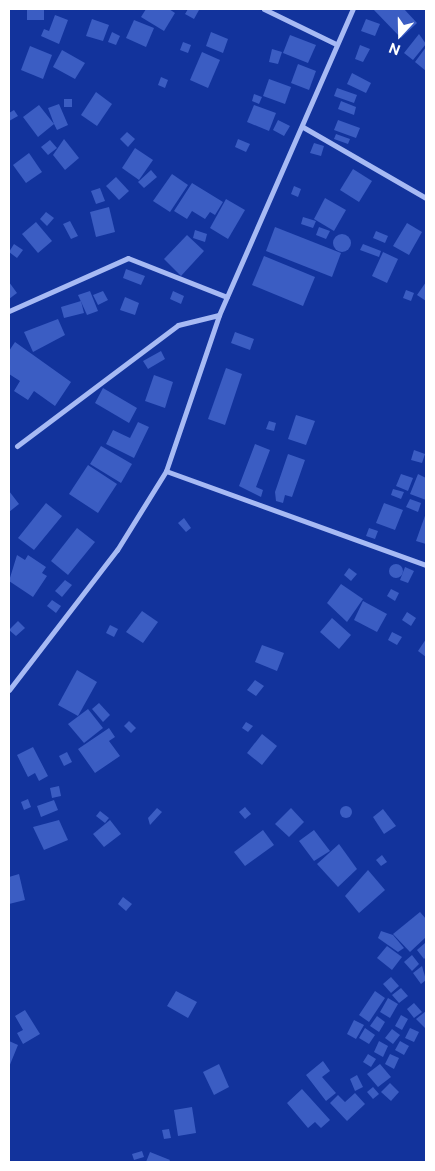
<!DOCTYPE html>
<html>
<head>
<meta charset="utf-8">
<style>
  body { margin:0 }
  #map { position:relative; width:435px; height:1171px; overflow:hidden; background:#12339c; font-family:"Public Sans",sans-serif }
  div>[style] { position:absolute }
  .building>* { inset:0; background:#3b5dc3 }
  .round { border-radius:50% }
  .street>* { height:5px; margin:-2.5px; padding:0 2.5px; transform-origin:2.5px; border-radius:2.5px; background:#a7baf4 }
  span { translate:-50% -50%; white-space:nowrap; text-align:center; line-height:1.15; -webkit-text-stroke:4px #12339c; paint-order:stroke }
  .frame { position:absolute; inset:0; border:10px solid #fff; pointer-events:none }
  .north { position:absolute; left:375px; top:10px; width:50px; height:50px; -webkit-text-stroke:4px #12339c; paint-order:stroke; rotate:201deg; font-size:14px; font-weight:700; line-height:20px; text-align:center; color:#fff }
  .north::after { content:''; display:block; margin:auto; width:18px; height:22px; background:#fff; clip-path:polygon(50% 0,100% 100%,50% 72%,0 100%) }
</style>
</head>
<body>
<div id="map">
  <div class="building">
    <div style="clip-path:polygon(27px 9px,44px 9px,44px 20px,27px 20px)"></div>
    <div style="clip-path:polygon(146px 9px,169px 9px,175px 13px,164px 31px,141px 17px)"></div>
    <div style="clip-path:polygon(188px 9px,199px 10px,194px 19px,185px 14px)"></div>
    <div style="clip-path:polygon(373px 9px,404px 9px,417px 23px,401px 38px)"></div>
    <div style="clip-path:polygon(55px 15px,68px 20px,59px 44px,41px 36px,44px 29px,49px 31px)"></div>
    <div style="clip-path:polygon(92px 19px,109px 25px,103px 41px,86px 36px)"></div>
    <div style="clip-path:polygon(366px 19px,380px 24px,375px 36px,361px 31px)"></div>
    <div style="clip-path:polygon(134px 20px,154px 28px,146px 47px,126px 38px)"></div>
    <div style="clip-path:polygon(112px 32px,120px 36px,116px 45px,108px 42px)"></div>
    <div style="clip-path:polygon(211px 32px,228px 39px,223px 53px,206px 46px)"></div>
    <div style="clip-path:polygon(419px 34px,426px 44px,413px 60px,404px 53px)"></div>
    <div style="clip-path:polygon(290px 35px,316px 45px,308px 63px,283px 53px)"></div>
    <div style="clip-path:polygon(183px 42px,191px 45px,188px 53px,180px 50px)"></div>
    <div style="clip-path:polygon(360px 45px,370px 49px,363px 62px,355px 59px)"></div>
    <div style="clip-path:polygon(30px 46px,52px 55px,43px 79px,21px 70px)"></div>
    <div style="clip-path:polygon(426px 47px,426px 71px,415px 62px)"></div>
    <div style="clip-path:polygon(272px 49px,282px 52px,278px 64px,269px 62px)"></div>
    <div style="clip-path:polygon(62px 50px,85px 63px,75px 79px,53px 67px)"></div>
    <div style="clip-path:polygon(202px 52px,220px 60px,208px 88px,190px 80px)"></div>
    <div style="clip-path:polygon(298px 64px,316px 71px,309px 90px,291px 83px)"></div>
    <div style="clip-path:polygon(352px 73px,371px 83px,366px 93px,347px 84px)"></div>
    <div style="clip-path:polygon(161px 77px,168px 80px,165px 88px,158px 85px)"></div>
    <div style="clip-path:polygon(269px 79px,291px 87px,285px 104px,263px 96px)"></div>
    <div style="clip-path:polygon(337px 88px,357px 95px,354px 103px,334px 96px)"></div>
    <div style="clip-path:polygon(96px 92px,112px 104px,97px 126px,81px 115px)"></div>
    <div style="clip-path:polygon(254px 94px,262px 97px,259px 104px,252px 101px)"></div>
    <div style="clip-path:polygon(64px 99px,72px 99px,72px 107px,64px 107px)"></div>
    <div style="clip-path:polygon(341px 101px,356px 107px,354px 115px,338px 109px)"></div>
    <div style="clip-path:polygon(59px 104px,68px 125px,57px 130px,54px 124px,38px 137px,23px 117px,39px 105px,54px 124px,48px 108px)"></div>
    <div style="clip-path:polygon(254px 105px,276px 113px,269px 131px,247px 122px)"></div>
    <div style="clip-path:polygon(14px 110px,18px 116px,9px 121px,9px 113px)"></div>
    <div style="clip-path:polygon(278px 120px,290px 126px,284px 136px,273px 130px)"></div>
    <div style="clip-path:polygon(338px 120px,360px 128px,356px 138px,334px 130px)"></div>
    <div style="clip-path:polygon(127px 132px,135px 139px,128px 147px,120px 139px)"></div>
    <div style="clip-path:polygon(336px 134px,350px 139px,348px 144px,334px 139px)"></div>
    <div style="clip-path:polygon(64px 139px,79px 158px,65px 170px,53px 155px)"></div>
    <div style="clip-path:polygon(238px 139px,250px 144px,246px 152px,235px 147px)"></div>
    <div style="clip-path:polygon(50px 140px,57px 148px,48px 155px,41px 147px)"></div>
    <div style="clip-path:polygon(314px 143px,324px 146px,321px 156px,310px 153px)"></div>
    <div style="clip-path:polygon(135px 148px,153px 160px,139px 180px,122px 168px)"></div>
    <div style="clip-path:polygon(29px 153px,42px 172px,26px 183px,13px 165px)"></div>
    <div style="clip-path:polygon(353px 169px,372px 181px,359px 202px,340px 190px)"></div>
    <div style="clip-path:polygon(151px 170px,157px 177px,144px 188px,138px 182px)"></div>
    <div style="clip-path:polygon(172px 174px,188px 185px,170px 212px,153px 201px)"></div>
    <div style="clip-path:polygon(116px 177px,129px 191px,119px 200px,106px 186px)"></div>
    <div style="clip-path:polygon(192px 183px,223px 202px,215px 215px,210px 212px,205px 219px,192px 211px,187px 219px,174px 211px)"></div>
    <div style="clip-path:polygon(294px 186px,301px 189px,298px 197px,291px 194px)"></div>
    <div style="clip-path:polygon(100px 188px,105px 201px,96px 204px,91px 191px)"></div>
    <div style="clip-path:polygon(325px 198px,346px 210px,334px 231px,314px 219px)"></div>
    <div style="clip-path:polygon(226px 199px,245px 210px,228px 239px,210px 228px)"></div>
    <div style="clip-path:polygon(109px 207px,115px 232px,96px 237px,90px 212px)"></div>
    <div style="clip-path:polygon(46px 212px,54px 218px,47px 226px,40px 219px)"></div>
    <div style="clip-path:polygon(303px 217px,316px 221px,313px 228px,301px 224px)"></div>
    <div style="clip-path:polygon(70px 221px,78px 236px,71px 239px,63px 224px)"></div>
    <div style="clip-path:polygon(36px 222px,52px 241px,38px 253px,22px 234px)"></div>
    <div style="clip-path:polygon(407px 223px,422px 232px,409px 255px,393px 246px)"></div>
    <div style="clip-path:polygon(275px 227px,341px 253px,332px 277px,266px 251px)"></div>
    <div style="clip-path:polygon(319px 227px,330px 231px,326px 239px,316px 235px)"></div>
    <div style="clip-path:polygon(195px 230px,207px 234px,205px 242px,193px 238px)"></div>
    <div style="clip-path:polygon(376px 231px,388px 236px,385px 243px,373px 238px)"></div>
    <div class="round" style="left:333px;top:234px;width:18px;height:18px"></div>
    <div style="clip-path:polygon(187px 235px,204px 251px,181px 276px,164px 259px)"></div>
    <div style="clip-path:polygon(14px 244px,23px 250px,17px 258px,9px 252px)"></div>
    <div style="clip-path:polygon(363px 244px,381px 251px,379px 257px,360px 250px)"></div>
    <div style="clip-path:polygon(383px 252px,398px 259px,387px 283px,372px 276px)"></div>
    <div style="clip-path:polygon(264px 256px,315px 277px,303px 306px,252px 285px)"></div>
    <div style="clip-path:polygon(126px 269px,145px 276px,141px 285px,123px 278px)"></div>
    <div style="clip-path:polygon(9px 282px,17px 293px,9px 299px)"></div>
    <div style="clip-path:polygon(426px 282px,426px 301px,417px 295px)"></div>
    <div style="clip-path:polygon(406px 290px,414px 293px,411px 301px,403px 298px)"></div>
    <div style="clip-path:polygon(90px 291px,98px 311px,87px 315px,78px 295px)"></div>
    <div style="clip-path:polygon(103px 291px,108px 300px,98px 305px,93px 295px)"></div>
    <div style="clip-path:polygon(173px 291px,184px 296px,181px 304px,170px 299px)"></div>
    <div style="clip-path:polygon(125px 297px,139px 303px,135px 315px,120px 310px)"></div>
    <div style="clip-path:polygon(81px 301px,84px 313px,64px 318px,61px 307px)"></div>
    <div style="clip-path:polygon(58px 319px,65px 335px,33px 352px,24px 332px)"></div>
    <div style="clip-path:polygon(235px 332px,254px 339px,250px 350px,231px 343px)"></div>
    <div style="clip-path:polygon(15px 342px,71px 382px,55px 406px,34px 391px,28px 400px,14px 391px,20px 381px,9px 374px,9px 351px)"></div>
    <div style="clip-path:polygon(161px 351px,165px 359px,148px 369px,143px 361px)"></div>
    <div style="clip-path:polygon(226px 368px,242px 374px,225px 425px,208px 419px)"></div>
    <div style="clip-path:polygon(154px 375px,173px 382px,165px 408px,145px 401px)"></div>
    <div style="clip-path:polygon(103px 388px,137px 408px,129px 423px,95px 403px)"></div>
    <div style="clip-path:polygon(296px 415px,315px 421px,306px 445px,288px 439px)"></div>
    <div style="clip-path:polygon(269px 421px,276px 423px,274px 431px,266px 429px)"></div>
    <div style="clip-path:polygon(138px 422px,149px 427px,134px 458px,106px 444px,113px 430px,130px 438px)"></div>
    <div style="clip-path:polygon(255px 444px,270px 450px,256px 487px,263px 490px,261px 497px,239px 486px)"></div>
    <div style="clip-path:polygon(101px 446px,132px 464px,121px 483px,90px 464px)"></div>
    <div style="clip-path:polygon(414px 450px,425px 454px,422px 463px,411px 460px)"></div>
    <div style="clip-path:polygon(288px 454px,305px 460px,292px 497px,285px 495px,283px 503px,276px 501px,275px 492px)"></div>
    <div style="clip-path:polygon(88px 465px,117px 484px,98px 513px,69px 494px)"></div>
    <div style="clip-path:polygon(401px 474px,413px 478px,408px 491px,396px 486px)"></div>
    <div style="clip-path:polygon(418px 474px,426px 478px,426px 500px,410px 494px)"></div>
    <div style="clip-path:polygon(393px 489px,404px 492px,401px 499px,391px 495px)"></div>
    <div style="clip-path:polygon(9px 491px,19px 504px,9px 512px)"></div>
    <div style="clip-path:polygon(410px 499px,421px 503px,418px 512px,406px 507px)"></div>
    <div style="clip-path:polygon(46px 503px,62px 516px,34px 550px,18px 538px)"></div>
    <div style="clip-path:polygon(384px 503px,403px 510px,395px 530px,376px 523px)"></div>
    <div style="clip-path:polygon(426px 513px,426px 544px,416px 541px)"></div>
    <div style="clip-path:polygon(184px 518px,191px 528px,186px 532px,178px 523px)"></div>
    <div style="clip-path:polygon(77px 528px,95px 542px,68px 575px,51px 561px)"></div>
    <div style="clip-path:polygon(369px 528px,378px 531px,375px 539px,366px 536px)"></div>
    <div style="clip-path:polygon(17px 555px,25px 560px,28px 555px,46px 567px,42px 573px,47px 576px,33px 597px,9px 581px)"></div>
    <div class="round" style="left:389px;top:564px;width:14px;height:14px"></div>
    <div style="clip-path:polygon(405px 567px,414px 571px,408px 583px,400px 580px)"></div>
    <div style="clip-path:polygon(349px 568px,357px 574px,351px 581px,344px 575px)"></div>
    <div style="clip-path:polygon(65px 580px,72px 585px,62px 597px,55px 591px)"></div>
    <div style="clip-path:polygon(341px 584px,363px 599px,347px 622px,327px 603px)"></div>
    <div style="clip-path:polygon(391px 589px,399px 593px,395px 601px,387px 596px)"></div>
    <div style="clip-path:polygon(52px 600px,61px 606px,56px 613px,47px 606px)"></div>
    <div style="clip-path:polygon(363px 601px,387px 614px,377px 632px,354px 620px)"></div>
    <div style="clip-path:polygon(142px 611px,158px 622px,143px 643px,126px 632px)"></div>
    <div style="clip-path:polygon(407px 612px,416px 618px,411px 626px,402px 620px)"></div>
    <div style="clip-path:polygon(332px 618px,351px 635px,339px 649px,320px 632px)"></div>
    <div style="clip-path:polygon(18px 621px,25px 628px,16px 636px,9px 630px)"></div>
    <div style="clip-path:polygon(110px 625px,118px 629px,114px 637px,106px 633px)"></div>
    <div style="clip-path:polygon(392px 632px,402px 637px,397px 645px,388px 640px)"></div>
    <div style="clip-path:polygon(426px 639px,426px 657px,418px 651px)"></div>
    <div style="clip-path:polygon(262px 645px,284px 653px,277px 671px,255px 662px)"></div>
    <div style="clip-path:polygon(77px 670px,97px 682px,78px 716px,58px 705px)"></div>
    <div style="clip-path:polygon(255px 680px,264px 686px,256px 696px,247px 690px)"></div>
    <div style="clip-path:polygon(99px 703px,110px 715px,103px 722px,92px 709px)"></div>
    <div style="clip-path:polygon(88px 709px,103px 728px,84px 743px,68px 724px)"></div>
    <div style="clip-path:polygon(129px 721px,136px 728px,131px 733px,124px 726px)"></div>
    <div style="clip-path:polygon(246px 722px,253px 726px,248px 732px,242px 728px)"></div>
    <div style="clip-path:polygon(109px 728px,115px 737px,109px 741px,120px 756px,95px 773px,78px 749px)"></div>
    <div style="clip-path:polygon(262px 734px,277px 746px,262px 765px,247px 753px)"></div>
    <div style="clip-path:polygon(33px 747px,48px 776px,39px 781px,35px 773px,28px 777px,17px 755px)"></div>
    <div style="clip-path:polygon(67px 752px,72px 762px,64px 766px,59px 756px)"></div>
    <div style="clip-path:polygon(59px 786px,61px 796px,52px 798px,50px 788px)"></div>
    <div style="clip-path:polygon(28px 799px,31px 807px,24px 810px,21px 802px)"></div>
    <div style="clip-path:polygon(54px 800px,58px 810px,41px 817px,37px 806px)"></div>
    <div class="round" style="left:340px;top:806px;width:12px;height:12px"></div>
    <div style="clip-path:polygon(245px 807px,251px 814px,245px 819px,239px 812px)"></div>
    <div style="clip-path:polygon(157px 808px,162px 812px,150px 825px,148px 818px)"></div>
    <div style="clip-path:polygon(291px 808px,304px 822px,289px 837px,275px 824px)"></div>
    <div style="clip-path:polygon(383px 809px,396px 826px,384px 834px,373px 817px)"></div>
    <div style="clip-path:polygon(100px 811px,109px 818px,105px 823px,96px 816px)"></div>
    <div style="clip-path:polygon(59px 820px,68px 840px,44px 850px,33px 827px)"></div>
    <div style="clip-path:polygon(110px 820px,121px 834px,104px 847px,93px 834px)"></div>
    <div style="clip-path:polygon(263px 830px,274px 845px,245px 866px,234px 852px)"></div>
    <div style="clip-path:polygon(314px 830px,330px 851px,314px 861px,299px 841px)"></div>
    <div style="clip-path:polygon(339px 844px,357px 869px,338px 887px,317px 864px)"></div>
    <div style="clip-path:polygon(382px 855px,387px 862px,381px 866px,376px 860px)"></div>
    <div style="clip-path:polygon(368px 870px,385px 890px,359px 913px,345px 896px)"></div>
    <div style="clip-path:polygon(19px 874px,25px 900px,9px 904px,9px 877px)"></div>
    <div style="clip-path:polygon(123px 897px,132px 904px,126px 911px,118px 904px)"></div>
    <div style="clip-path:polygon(420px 912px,426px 919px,426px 937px,410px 952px,393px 934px)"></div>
    <div style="clip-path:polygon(381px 931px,393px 935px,404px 948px,398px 952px,378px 938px)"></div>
    <div style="clip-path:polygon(425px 943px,426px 957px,424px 959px,417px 950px)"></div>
    <div style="clip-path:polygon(387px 946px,402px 957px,392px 970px,377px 958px)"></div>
    <div style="clip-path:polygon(412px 955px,419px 964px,412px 971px,404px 962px)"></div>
    <div style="clip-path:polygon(422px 966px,426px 980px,421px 984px,413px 973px)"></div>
    <div style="clip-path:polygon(391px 977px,399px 986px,391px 993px,383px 984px)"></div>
    <div style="clip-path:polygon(401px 988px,408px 996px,399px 1003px,392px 995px)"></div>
    <div style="clip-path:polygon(176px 991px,197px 1002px,188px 1018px,167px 1006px)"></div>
    <div style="clip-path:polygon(375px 991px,385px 998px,369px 1022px,359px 1015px)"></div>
    <div style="clip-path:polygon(388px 998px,398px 1004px,390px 1018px,380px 1012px)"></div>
    <div style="clip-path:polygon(414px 1003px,422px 1012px,414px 1018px,407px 1009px)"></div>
    <div style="clip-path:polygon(25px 1010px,40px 1034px,23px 1044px,17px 1033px,23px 1030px,15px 1016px)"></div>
    <div style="clip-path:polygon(426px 1011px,426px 1027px,425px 1028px,416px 1019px)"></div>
    <div style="clip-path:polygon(401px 1015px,408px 1019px,402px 1030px,395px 1026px)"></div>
    <div style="clip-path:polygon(377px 1016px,385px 1022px,379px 1032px,370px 1026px)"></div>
    <div style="clip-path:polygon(354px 1020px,364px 1025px,356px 1039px,347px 1034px)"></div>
    <div style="clip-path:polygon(365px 1028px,375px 1035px,369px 1044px,359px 1038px)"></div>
    <div style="clip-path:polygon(410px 1028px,419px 1032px,414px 1042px,405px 1038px)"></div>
    <div style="clip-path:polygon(392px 1029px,400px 1035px,393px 1044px,385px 1038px)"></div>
    <div style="clip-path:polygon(9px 1041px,18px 1045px,9px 1067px)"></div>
    <div style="clip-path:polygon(379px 1041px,388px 1046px,383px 1057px,374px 1052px)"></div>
    <div style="clip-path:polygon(400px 1041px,409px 1046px,404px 1055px,395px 1050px)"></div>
    <div style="clip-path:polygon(368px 1054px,376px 1059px,371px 1067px,363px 1062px)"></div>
    <div style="clip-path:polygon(390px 1054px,399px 1058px,394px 1069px,385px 1064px)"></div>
    <div style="clip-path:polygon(323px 1061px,330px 1071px,322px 1077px,336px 1093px,326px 1101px,306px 1075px)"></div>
    <div style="clip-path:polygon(219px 1064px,229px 1087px,214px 1095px,203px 1072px)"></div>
    <div style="clip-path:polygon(380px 1064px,391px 1077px,378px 1087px,367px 1074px)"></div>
    <div style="clip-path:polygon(357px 1075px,363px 1087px,355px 1091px,350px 1079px)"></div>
    <div style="clip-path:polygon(390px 1083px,399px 1092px,391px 1101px,381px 1092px)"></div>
    <div style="clip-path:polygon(373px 1087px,379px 1094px,373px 1099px,367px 1092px)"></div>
    <div style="clip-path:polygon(302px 1089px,330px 1120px,321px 1128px,315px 1122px,308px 1128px,287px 1103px)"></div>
    <div style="clip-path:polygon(355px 1093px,365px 1104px,347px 1121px,330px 1103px,338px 1095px,345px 1102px)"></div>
    <div style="clip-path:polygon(192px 1107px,196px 1133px,178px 1136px,174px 1110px)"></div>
    <div style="clip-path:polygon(169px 1129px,171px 1138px,164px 1139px,162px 1130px)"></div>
    <div style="clip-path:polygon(142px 1151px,144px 1157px,134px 1160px,132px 1154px)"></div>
    <div style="clip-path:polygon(150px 1152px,170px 1160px,169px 1162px,146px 1162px)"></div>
  </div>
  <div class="street">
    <div style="left:264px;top:9px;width:80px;rotate:25.9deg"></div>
    <div style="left:303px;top:127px;width:142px;rotate:30deg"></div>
    <div style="left:9px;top:311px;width:130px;rotate:-24deg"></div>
    <div style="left:128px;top:258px;width:106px;rotate:21.5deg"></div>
    <div style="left:17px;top:446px;width:201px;rotate:-36.9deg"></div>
    <div style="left:178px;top:325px;width:42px;rotate:-13.7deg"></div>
    <div style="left:166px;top:471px;width:276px;rotate:19.9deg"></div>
    <div style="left:9px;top:690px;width:177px;rotate:-52.4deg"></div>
    <div style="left:117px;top:550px;width:93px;rotate:-58.2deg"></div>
    <div style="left:166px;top:471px;width:165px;rotate:-71.2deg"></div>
    <div style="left:219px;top:315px;width:334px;rotate:-66.4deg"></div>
  </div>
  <div class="frame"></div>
  <div class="north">N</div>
</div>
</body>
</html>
